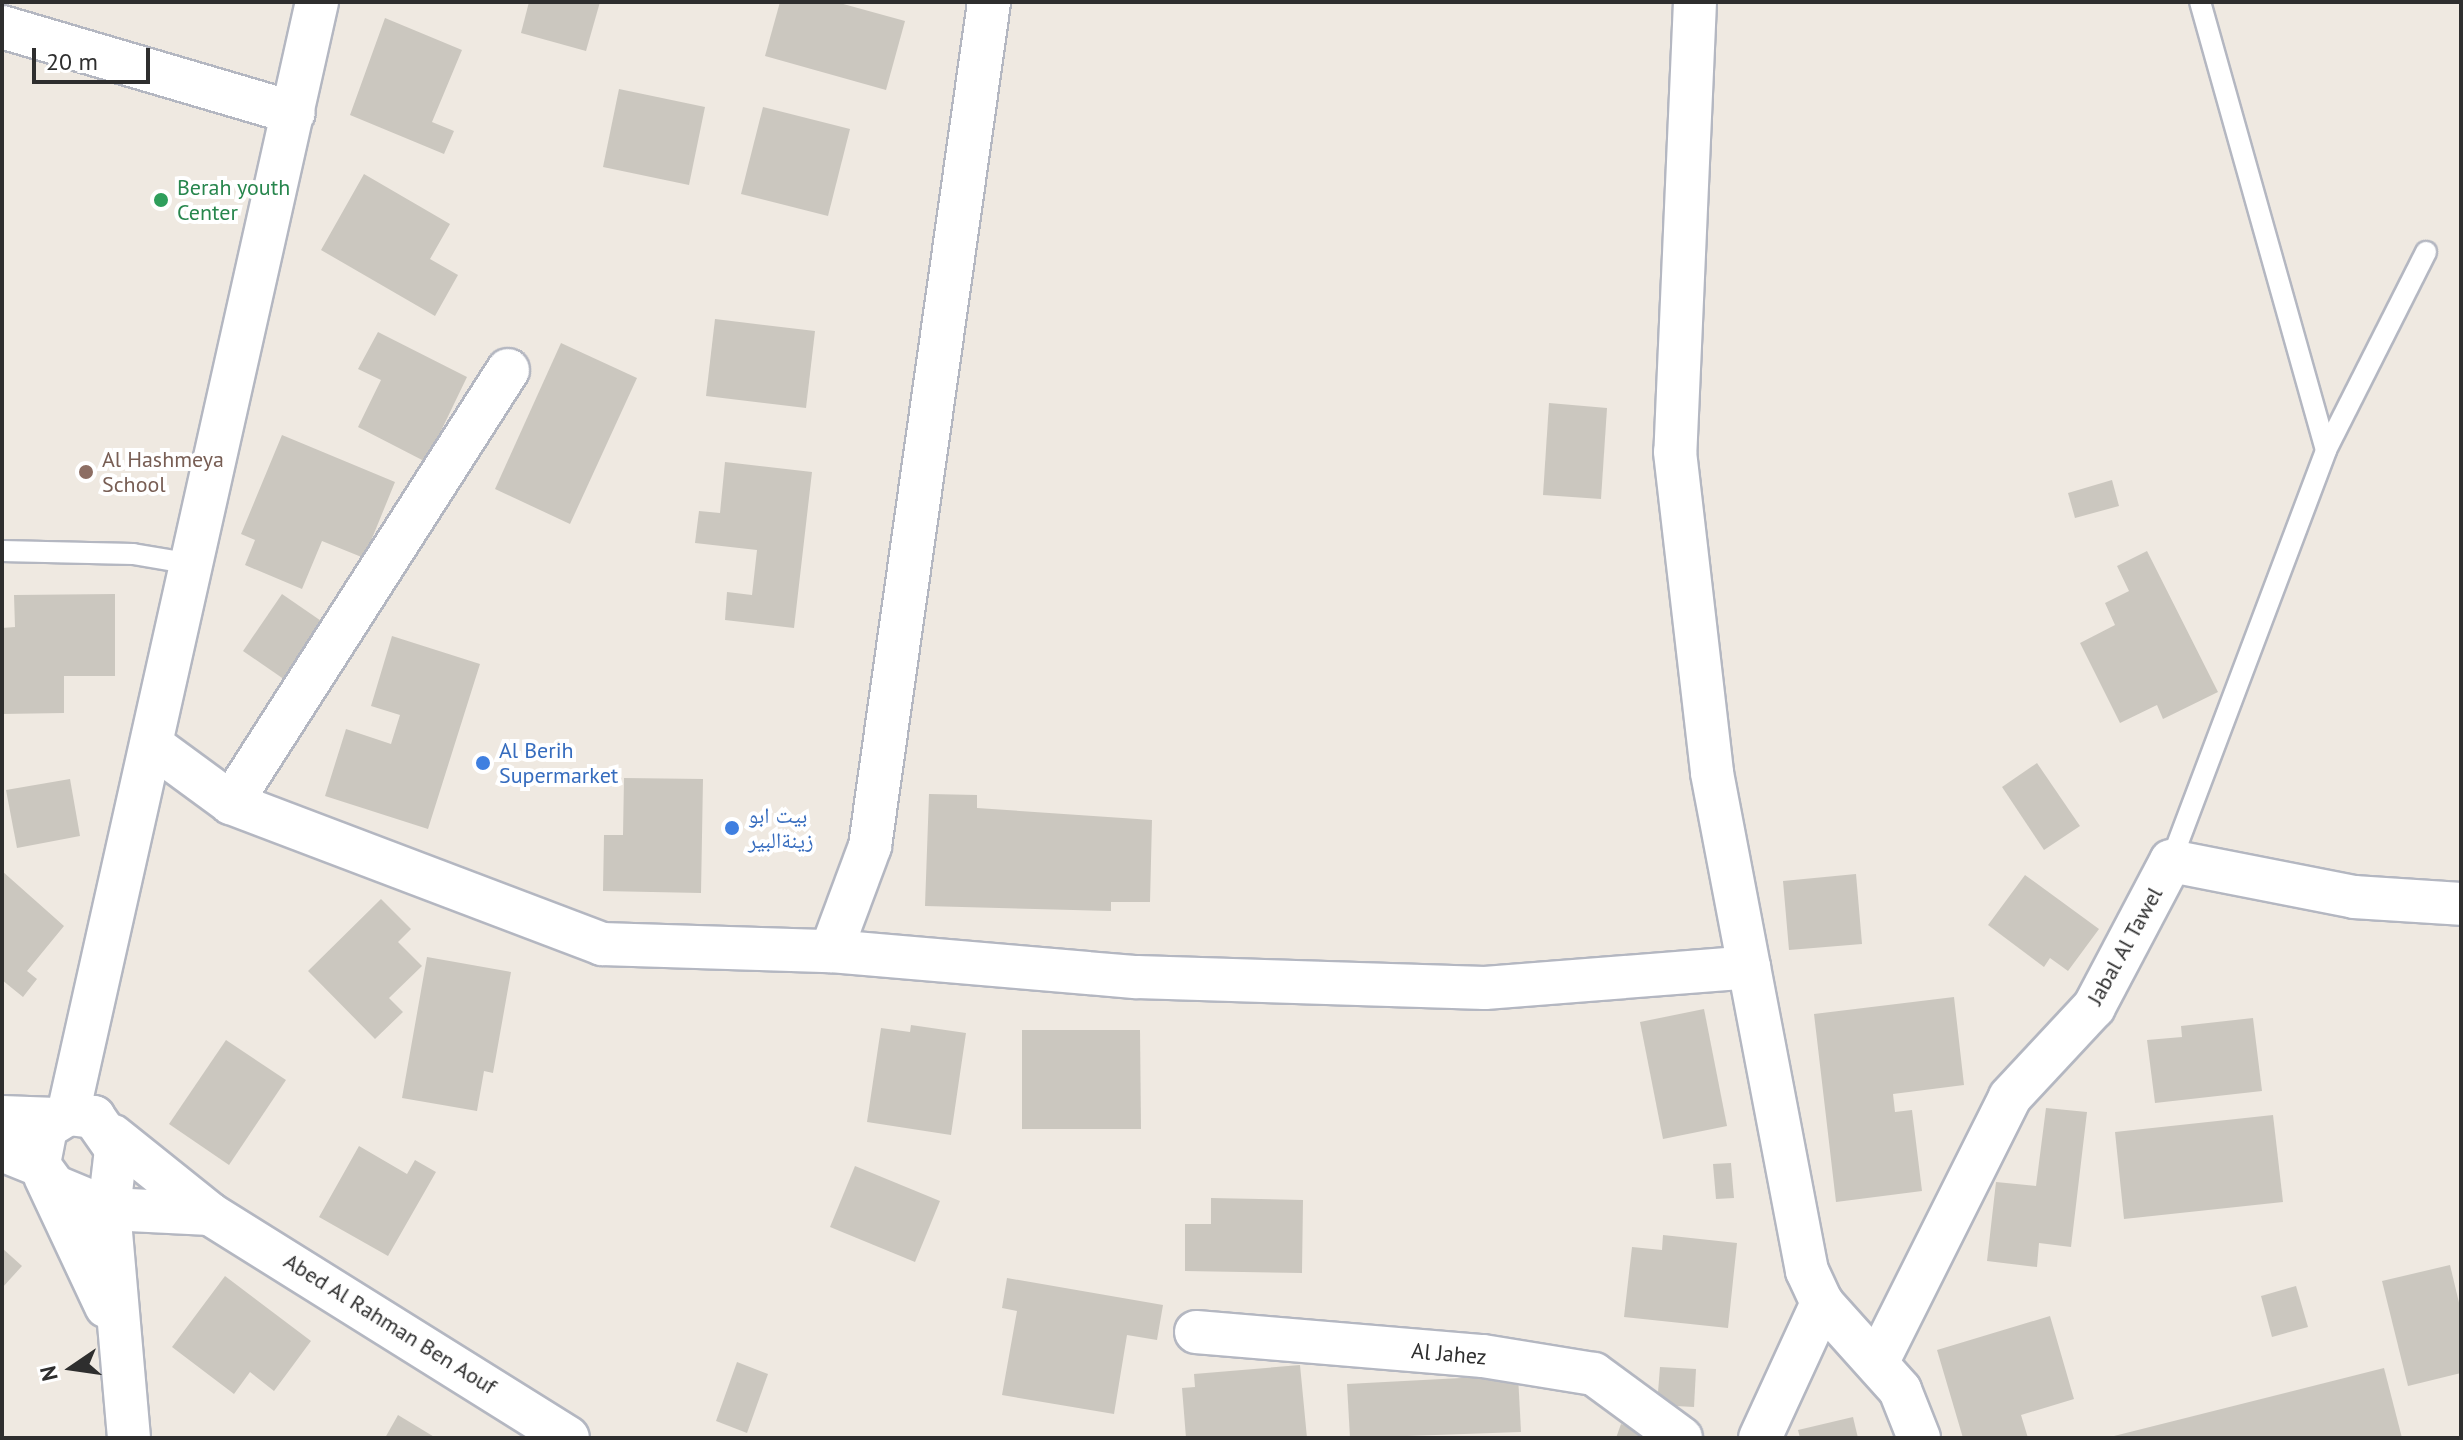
<!DOCTYPE html>
<html>
<head>
<meta charset="utf-8">
<style>
  body { margin:0 }
  #map { position:relative; width:2463px; height:1440px; overflow:hidden; background:#efe9e1; font-family:"PT Sans","Noto Naskh Arabic",sans-serif }
  div>[style] { position:absolute }
  .building>* { inset:0; background:#cbc7bf }
  .roads { filter:drop-shadow(2px 0 #b4b7c1) drop-shadow(-2px 0 #b4b7c1) drop-shadow(0 2px #b4b7c1) drop-shadow(0 -2px #b4b7c1) }
  .service>* { height:20px; margin:-10px; padding:0 10px; transform-origin:10px; border-radius:10px; background:#fff }
  .minor>* { height:42px; margin:-21px; padding:0 21px; transform-origin:21px; border-radius:21px; background:#fff }
  .dots>* { width:22px; height:22px; translate:-50% -50%; box-sizing:border-box; border:4px solid #fff; border-radius:50% }
  span { translate:-50% -50%; white-space:nowrap; text-align:center; line-height:1.15; -webkit-text-stroke:8px #fff; paint-order:stroke }
  .leisure-label { font-size:22px; color:#27864d }
  .left { translate:0 -50%; text-align:left }
  .education-label { font-size:22px; color:#785e54 }
  .shop-label { font-size:22px; color:#366cbe }
  .street-label { font-size:22px; color:#2e2e2e }
  .frame { position:absolute; inset:0; border:4px solid #2e2e2e; pointer-events:none }
  .north { position:absolute; left:32px; top:1328px; width:80px; height:80px; -webkit-text-stroke:6px #fff; paint-order:stroke; rotate:257deg; font-size:22px; font-weight:700; line-height:32px; text-align:center; color:#2e2e2e }
  .north::after { content:''; display:block; margin:auto; width:28px; height:36px; background:#2e2e2e; clip-path:polygon(50% 0,100% 100%,50% 72%,0 100%) }
  .scale { position:absolute; left:32px; top:48px; width:118px; height:36px; box-sizing:border-box; border:4px solid #2e2e2e; border-top:0; padding-left:10px; font-size:24px; line-height:28px; white-space:nowrap; color:#2e2e2e; -webkit-text-stroke:6px #fff; paint-order:stroke }
</style>
</head>
<body>
<div id="map">
  <div class="building">
    <div style="clip-path:polygon(529px 2px,600px 2px,586px 51px,521px 33px)"></div>
    <div style="clip-path:polygon(780px 2px,836px 2px,905px 21px,886px 90px,765px 56px)"></div>
    <div style="clip-path:polygon(385px 18px,462px 50px,432px 122px,454px 131px,444px 154px,350px 115px)"></div>
    <div style="clip-path:polygon(619px 89px,705px 107px,689px 185px,603px 167px)"></div>
    <div style="clip-path:polygon(763px 107px,850px 129px,828px 216px,741px 194px)"></div>
    <div style="clip-path:polygon(364px 174px,450px 224px,430px 259px,458px 275px,435px 316px,321px 250px)"></div>
    <div style="clip-path:polygon(715px 319px,815px 331px,806px 408px,706px 396px)"></div>
    <div style="clip-path:polygon(378px 332px,467px 377px,426px 462px,358px 427px,381px 380px,358px 369px)"></div>
    <div style="clip-path:polygon(561px 343px,637px 378px,570px 524px,495px 489px)"></div>
    <div style="clip-path:polygon(1549px 403px,1607px 408px,1601px 499px,1543px 495px)"></div>
    <div style="clip-path:polygon(282px 435px,395px 482px,364px 558px,322px 541px,302px 589px,245px 565px,255px 540px,241px 534px)"></div>
    <div style="clip-path:polygon(725px 462px,812px 472px,794px 628px,725px 620px,727px 592px,752px 595px,757px 550px,695px 543px,699px 511px,720px 513px)"></div>
    <div style="clip-path:polygon(2112px 480px,2119px 506px,2075px 518px,2068px 493px)"></div>
    <div style="clip-path:polygon(2147px 551px,2218px 692px,2163px 719px,2157px 705px,2120px 723px,2080px 643px,2115px 625px,2105px 603px,2129px 591px,2117px 566px)"></div>
    <div style="clip-path:polygon(115px 594px,115px 676px,64px 676px,64px 713px,2px 714px,2px 628px,15px 627px,14px 595px)"></div>
    <div style="clip-path:polygon(282px 594px,327px 625px,288px 682px,243px 651px)"></div>
    <div style="clip-path:polygon(392px 636px,480px 664px,428px 829px,325px 796px,346px 729px,391px 744px,400px 715px,371px 706px)"></div>
    <div style="clip-path:polygon(2037px 763px,2080px 826px,2044px 850px,2002px 787px)"></div>
    <div style="clip-path:polygon(624px 778px,703px 779px,701px 893px,603px 891px,604px 835px,623px 835px)"></div>
    <div style="clip-path:polygon(70px 779px,80px 836px,17px 848px,6px 790px)"></div>
    <div style="clip-path:polygon(929px 794px,977px 795px,977px 808px,1152px 820px,1150px 902px,1111px 902px,1111px 911px,925px 906px)"></div>
    <div style="clip-path:polygon(2px 871px,64px 926px,27px 971px,37px 979px,23px 997px,2px 980px)"></div>
    <div style="clip-path:polygon(1856px 874px,1862px 944px,1789px 950px,1783px 881px)"></div>
    <div style="clip-path:polygon(2025px 875px,2099px 929px,2068px 971px,2050px 958px,2044px 967px,1988px 925px)"></div>
    <div style="clip-path:polygon(381px 899px,411px 929px,398px 942px,422px 966px,389px 998px,403px 1012px,375px 1039px,308px 971px)"></div>
    <div style="clip-path:polygon(427px 957px,511px 972px,493px 1073px,484px 1071px,477px 1111px,402px 1098px)"></div>
    <div style="clip-path:polygon(1954px 997px,1964px 1085px,1893px 1094px,1895px 1112px,1912px 1110px,1922px 1191px,1836px 1202px,1814px 1014px)"></div>
    <div style="clip-path:polygon(1704px 1009px,1727px 1126px,1663px 1139px,1640px 1022px)"></div>
    <div style="clip-path:polygon(2253px 1018px,2262px 1091px,2155px 1103px,2147px 1040px,2182px 1037px,2181px 1026px)"></div>
    <div style="clip-path:polygon(911px 1025px,966px 1033px,951px 1135px,867px 1122px,881px 1028px,910px 1032px)"></div>
    <div style="clip-path:polygon(1022px 1030px,1140px 1030px,1141px 1129px,1022px 1129px)"></div>
    <div style="clip-path:polygon(226px 1040px,286px 1080px,229px 1165px,169px 1124px)"></div>
    <div style="clip-path:polygon(2046px 1108px,2087px 1112px,2071px 1247px,2039px 1243px,2037px 1267px,1987px 1261px,1996px 1182px,2036px 1186px)"></div>
    <div style="clip-path:polygon(2273px 1115px,2283px 1202px,2124px 1219px,2115px 1132px)"></div>
    <div style="clip-path:polygon(359px 1146px,407px 1174px,415px 1160px,436px 1172px,388px 1256px,319px 1217px)"></div>
    <div style="clip-path:polygon(1731px 1163px,1734px 1198px,1716px 1199px,1713px 1164px)"></div>
    <div style="clip-path:polygon(855px 1166px,940px 1201px,915px 1262px,830px 1227px)"></div>
    <div style="clip-path:polygon(1211px 1198px,1303px 1200px,1302px 1273px,1185px 1271px,1185px 1224px,1211px 1224px)"></div>
    <div style="clip-path:polygon(1663px 1235px,1737px 1243px,1728px 1328px,1624px 1317px,1632px 1247px,1662px 1250px)"></div>
    <div style="clip-path:polygon(2px 1248px,22px 1266px,2px 1288px)"></div>
    <div style="clip-path:polygon(2450px 1265px,2461px 1311px,2461px 1373px,2408px 1386px,2382px 1281px)"></div>
    <div style="clip-path:polygon(225px 1276px,311px 1341px,274px 1391px,250px 1372px,234px 1394px,172px 1347px)"></div>
    <div style="clip-path:polygon(1007px 1278px,1163px 1305px,1157px 1340px,1127px 1335px,1114px 1414px,1002px 1395px,1017px 1311px,1002px 1308px)"></div>
    <div style="clip-path:polygon(2296px 1286px,2308px 1327px,2272px 1337px,2261px 1296px)"></div>
    <div style="clip-path:polygon(2050px 1316px,2074px 1399px,2021px 1415px,2028px 1438px,1963px 1438px,1937px 1350px)"></div>
    <div style="clip-path:polygon(737px 1362px,768px 1374px,747px 1433px,716px 1421px)"></div>
    <div style="clip-path:polygon(1300px 1365px,1307px 1438px,1186px 1438px,1182px 1388px,1195px 1387px,1194px 1374px)"></div>
    <div style="clip-path:polygon(1660px 1367px,1696px 1369px,1694px 1407px,1657px 1405px)"></div>
    <div style="clip-path:polygon(2384px 1368px,2402px 1438px,2110px 1438px,2110px 1437px)"></div>
    <div style="clip-path:polygon(1518px 1375px,1521px 1432px,1350px 1438px,1347px 1384px)"></div>
    <div style="clip-path:polygon(398px 1415px,436px 1438px,385px 1438px)"></div>
    <div style="clip-path:polygon(1853px 1417px,1858px 1438px,1800px 1438px,1798px 1430px)"></div>
    <div style="clip-path:polygon(1621px 1424px,1656px 1438px,1616px 1438px)"></div>
  </div>
  <div class="roads">
    <div class="service">
      <div style="left:2326px;top:450px;width:222px;rotate:-63.2deg"></div>
      <div style="left:2px;top:551px;width:131px;rotate:1.3deg"></div>
      <div style="left:133px;top:554px;width:61px;rotate:9.5deg"></div>
      <div style="left:2171px;top:861px;width:439px;rotate:-69.3deg"></div>
      <div style="left:2326px;top:450px;width:465px;rotate:-105.7deg"></div>
    </div>
    <div class="minor">
      <div style="left:1695px;top:2px;width:450px;rotate:92.5deg"></div>
      <div style="left:1675px;top:452px;width:323px;rotate:83.4deg"></div>
      <div style="left:1712px;top:773px;width:507px;rotate:79.2deg"></div>
      <div style="left:1807px;top:1271px;width:35px;rotate:65deg"></div>
      <div style="left:1822px;top:1303px;width:117px;rotate:48.1deg"></div>
      <div style="left:1900px;top:1390px;width:52px;rotate:68.4deg"></div>
      <div style="left:2px;top:27px;width:304px;rotate:16.4deg"></div>
      <div style="left:152px;top:745px;width:98px;rotate:36.3deg"></div>
      <div style="left:231px;top:803px;width:397px;rotate:20.8deg"></div>
      <div style="left:602px;top:944px;width:229px;rotate:1.8deg"></div>
      <div style="left:831px;top:951px;width:307px;rotate:4.9deg"></div>
      <div style="left:1137px;top:977px;width:348px;rotate:1.8deg"></div>
      <div style="left:1485px;top:988px;width:265px;rotate:-4.5deg"></div>
      <div style="left:231px;top:803px;width:514px;rotate:-57.39deg"></div>
      <div style="left:831px;top:951px;width:112px;rotate:-69.6deg"></div>
      <div style="left:870px;top:846px;width:852px;rotate:-81.97deg"></div>
      <div style="left:68px;top:1114px;width:1140px;rotate:-77.38deg"></div>
      <div style="left:2px;top:1117px;width:54px;rotate:2.1deg"></div>
      <div style="left:113px;top:1136px;width:124px;rotate:38.8deg"></div>
      <div style="left:210px;top:1214px;width:422px;rotate:32deg"></div>
      <div style="left:2px;top:1150px;width:40px;rotate:22deg"></div>
      <div style="left:39px;top:1165px;width:26px;rotate:54deg"></div>
      <div style="left:54px;top:1186px;width:60px;rotate:22.7deg"></div>
      <div style="left:109px;top:1209px;width:60px;rotate:-83.3deg"></div>
      <div style="left:116px;top:1149px;width:39px;rotate:-125deg"></div>
      <div style="left:94px;top:1117px;width:26px;rotate:-173deg"></div>
      <div style="left:68px;top:1114px;width:26px;rotate:148deg"></div>
      <div style="left:46px;top:1128px;width:38px;rotate:101deg"></div>
      <div style="left:45px;top:1176px;width:144px;rotate:64.9deg"></div>
      <div style="left:1196px;top:1332px;width:288px;rotate:4.8deg"></div>
      <div style="left:1483px;top:1356px;width:112px;rotate:9.2deg"></div>
      <div style="left:1594px;top:1374px;width:108px;rotate:36.3deg"></div>
      <div style="left:1878px;top:1361px;width:295px;rotate:-63.4deg"></div>
      <div style="left:2010px;top:1097px;width:123px;rotate:-47deg"></div>
      <div style="left:2094px;top:1007px;width:165px;rotate:-62.2deg"></div>
      <div style="left:2171px;top:861px;width:187px;rotate:11.1deg"></div>
      <div style="left:2354px;top:897px;width:107px;rotate:3.7deg"></div>
      <div style="left:129px;top:1438px;width:230px;rotate:-95deg"></div>
      <div style="left:109px;top:1209px;width:101px;rotate:2.8deg"></div>
      <div style="left:1760px;top:1438px;width:149px;rotate:-65.3deg"></div>
    </div>
  </div>
  <div class="dots">
    <div style="left:161px;top:200px;background:#2e9e5b"></div>
    <div style="left:86px;top:472px;background:#8d6e63"></div>
    <div style="left:483px;top:763px;background:#3f7fe0"></div>
    <div style="left:732px;top:828px;background:#3f7fe0"></div>
  </div>
  <div class="leisure-label">
    <span class="left" style="left:177px;top:200px">Berah youth<br>Center</span>
  </div>
  <div class="education-label">
    <span class="left" style="left:102px;top:472px">Al Hashmeya<br>School</span>
  </div>
  <div class="shop-label">
    <span class="left" style="left:499px;top:763px">Al Berih<br>Supermarket</span>
    <span class="left" style="left:748px;top:828px">بيت ابو<br>زينةالبير</span>
  </div>
  <div class="street-label">
    <span style="left:2125px;top:946px;rotate:-61deg">Jabal Al Tawel</span>
    <span style="left:390px;top:1324px;rotate:32deg">Abed Al Rahman Ben Aouf</span>
    <span style="left:1449px;top:1354px;rotate:5deg">Al Jahez</span>
  </div>
  <div class="frame"></div>
  <div class="north">N</div>
  <div class="scale">20 m</div>
</div>
</body>
</html>
